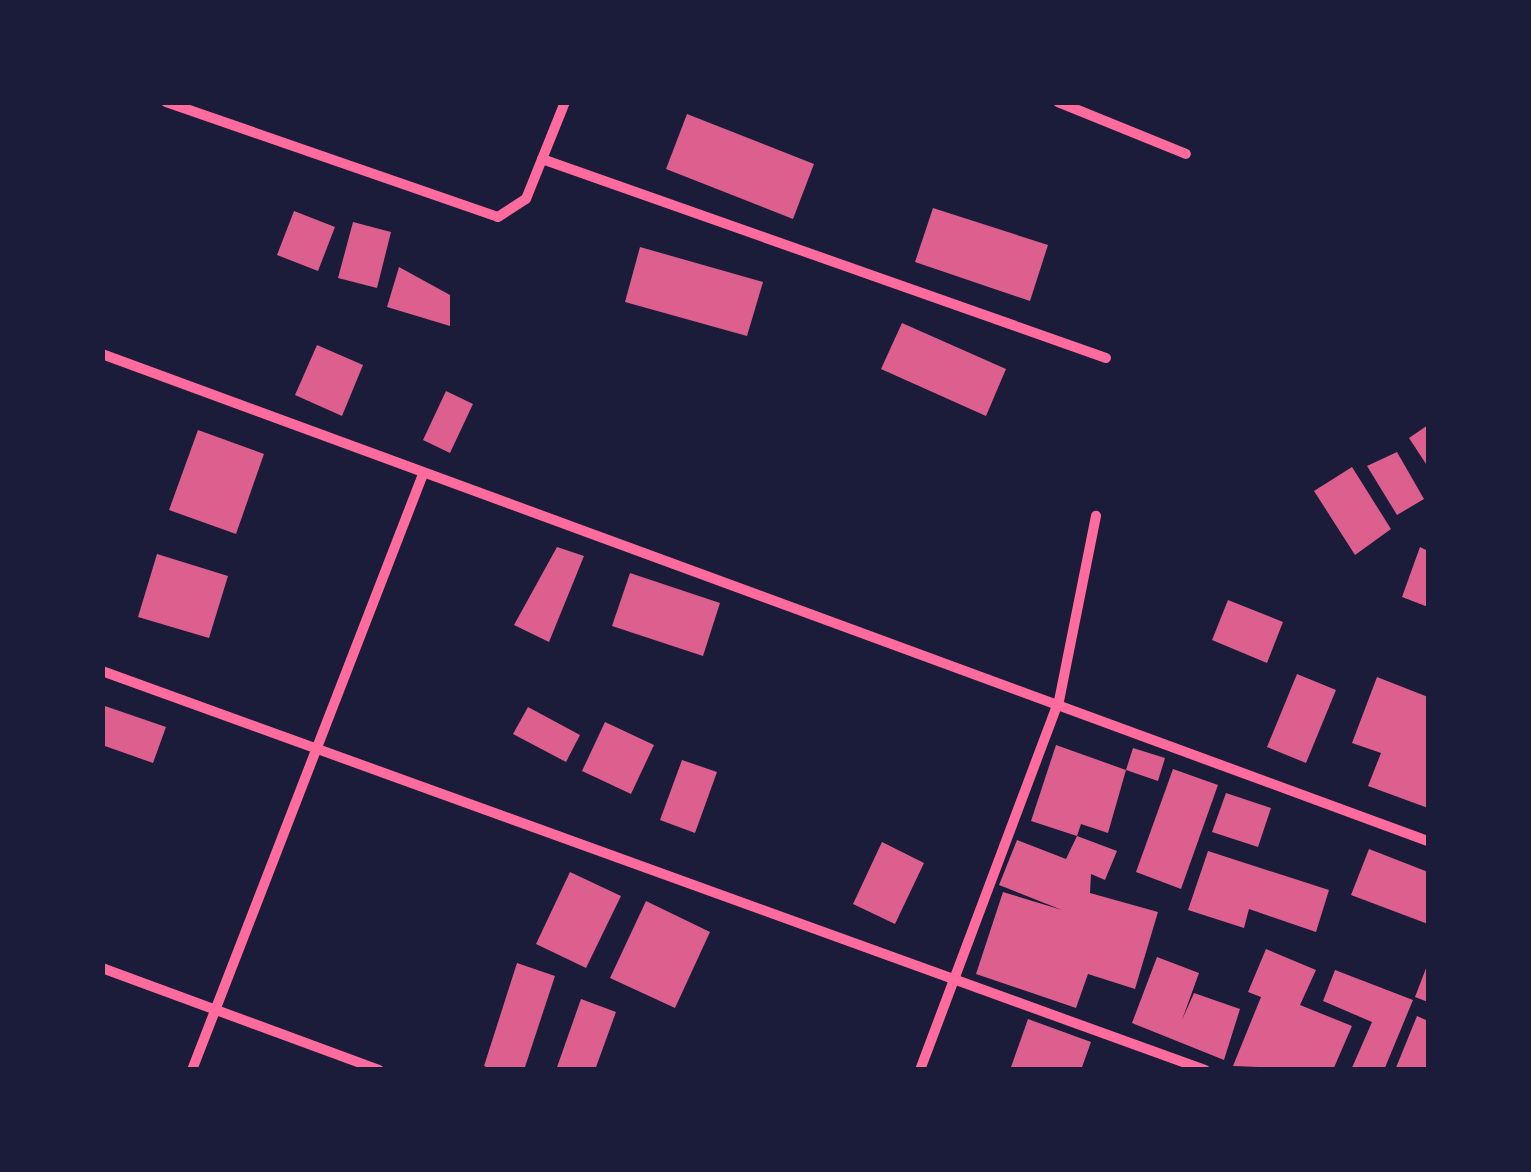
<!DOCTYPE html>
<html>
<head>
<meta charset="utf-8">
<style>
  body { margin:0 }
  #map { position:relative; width:1531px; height:1172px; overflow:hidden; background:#1b1b3a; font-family:"DM Sans",sans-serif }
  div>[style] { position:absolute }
  .building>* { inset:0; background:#dd5f8e }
  .minor>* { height:10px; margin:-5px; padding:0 5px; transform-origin:5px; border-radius:5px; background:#ff6b9d }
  span { translate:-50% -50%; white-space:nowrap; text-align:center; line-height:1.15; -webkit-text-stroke:8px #1b1b3a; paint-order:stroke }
  .frame { position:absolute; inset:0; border:105px solid #1b1b3a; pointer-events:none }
</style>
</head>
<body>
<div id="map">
  <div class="building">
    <div style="clip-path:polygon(687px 114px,814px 164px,793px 219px,666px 169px)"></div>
    <div style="clip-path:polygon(933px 208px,1048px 245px,1030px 301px,915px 262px)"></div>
    <div style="clip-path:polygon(294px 211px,335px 227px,318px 271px,277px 255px)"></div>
    <div style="clip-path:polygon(353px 222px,391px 232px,377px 288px,338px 278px)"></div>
    <div style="clip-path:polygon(640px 247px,763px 282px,747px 336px,625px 302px)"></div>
    <div style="clip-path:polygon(399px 267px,450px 295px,450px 326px,387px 307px)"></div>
    <div style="clip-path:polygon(902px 323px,1006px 369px,986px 416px,881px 369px)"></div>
    <div style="clip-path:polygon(317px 345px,363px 365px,342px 416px,295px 395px)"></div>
    <div style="clip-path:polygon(446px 391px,473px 404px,450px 453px,423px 440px)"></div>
    <div style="clip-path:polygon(1428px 425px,1428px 467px,1409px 438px)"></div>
    <div style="clip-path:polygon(198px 430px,264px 454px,236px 534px,169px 510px)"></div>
    <div style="clip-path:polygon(1397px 452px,1424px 499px,1397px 515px,1367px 466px)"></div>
    <div style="clip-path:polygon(1352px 467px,1391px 529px,1355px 555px,1314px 491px)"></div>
    <div style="clip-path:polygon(557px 547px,584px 556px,549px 642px,514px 625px)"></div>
    <div style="clip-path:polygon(1420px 547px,1428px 551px,1428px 607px,1402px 597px)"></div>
    <div style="clip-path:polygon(157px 554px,228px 576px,209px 638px,138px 617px)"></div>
    <div style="clip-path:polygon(630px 573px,720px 603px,703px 656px,612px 626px)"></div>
    <div style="clip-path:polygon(1228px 600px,1283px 622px,1267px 663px,1212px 640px)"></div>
    <div style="clip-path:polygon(1297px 674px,1336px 690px,1306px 763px,1267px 747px)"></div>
    <div style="clip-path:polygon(1377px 677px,1428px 697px,1428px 808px,1368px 786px,1381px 753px,1352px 743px)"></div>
    <div style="clip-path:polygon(102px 705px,166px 727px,153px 763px,102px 745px)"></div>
    <div style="clip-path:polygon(528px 707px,580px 735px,566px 762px,513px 734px)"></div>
    <div style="clip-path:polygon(605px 722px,654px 745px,631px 794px,582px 771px)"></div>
    <div style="clip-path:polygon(1056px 745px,1126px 770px,1108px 833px,1081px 824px,1077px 836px,1031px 821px)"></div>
    <div style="clip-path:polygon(1133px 748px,1165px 758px,1158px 781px,1126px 770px)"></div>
    <div style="clip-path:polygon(682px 760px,717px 772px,695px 833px,660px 820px)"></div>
    <div style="clip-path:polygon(1173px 769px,1218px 785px,1181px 889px,1136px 872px)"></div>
    <div style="clip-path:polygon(1226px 793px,1271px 808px,1258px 847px,1212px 832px)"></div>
    <div style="clip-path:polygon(1077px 836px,1117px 851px,1105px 880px,1091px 874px,1090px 893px,1158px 912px,1135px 989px,1088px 974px,1076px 1008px,976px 974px,1003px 892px,1062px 910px,999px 885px,1017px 840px,1066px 859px)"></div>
    <div style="clip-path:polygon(882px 842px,924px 863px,895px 924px,853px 904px)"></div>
    <div style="clip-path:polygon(1369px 849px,1428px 872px,1428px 924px,1351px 895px)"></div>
    <div style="clip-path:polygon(1208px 851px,1329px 890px,1316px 932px,1249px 909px,1244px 928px,1188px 910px)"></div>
    <div style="clip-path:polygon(570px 872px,621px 896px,586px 968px,536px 944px)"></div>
    <div style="clip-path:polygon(646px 901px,710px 932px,675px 1008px,610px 978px)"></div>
    <div style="clip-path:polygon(1266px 949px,1316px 970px,1300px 1005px,1352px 1026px,1333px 1070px,1233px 1066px,1261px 997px,1248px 992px)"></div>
    <div style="clip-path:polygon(1157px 957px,1199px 973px,1182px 1020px,1194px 993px,1240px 1009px,1224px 1060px,1132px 1023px)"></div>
    <div style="clip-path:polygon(517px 963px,555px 976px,524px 1070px,493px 1070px,484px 1066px)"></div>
    <div style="clip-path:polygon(1428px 963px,1428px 1002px,1415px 997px)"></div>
    <div style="clip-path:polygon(1335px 970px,1413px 1000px,1384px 1070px,1351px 1070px,1372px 1022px,1323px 1001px)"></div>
    <div style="clip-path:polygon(581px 999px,616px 1012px,595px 1070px,556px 1070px)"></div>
    <div style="clip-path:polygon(1417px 1016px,1428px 1021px,1428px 1070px,1395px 1070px)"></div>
    <div style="clip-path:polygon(1028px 1019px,1091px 1042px,1081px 1070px,1010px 1070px)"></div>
  </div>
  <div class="minor">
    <div style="left:166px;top:102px;width:351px;rotate:19.1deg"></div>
    <div style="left:498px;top:217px;width:33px;rotate:-33deg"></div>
    <div style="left:526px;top:199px;width:105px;rotate:-68.1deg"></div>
    <div style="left:1058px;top:102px;width:138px;rotate:22.1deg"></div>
    <div style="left:542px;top:159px;width:598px;rotate:19.43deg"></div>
    <div style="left:102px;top:354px;width:1413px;rotate:20.17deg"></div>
    <div style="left:102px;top:671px;width:1173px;rotate:19.89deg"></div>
    <div style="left:102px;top:968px;width:295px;rotate:20.2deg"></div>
    <div style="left:192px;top:1070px;width:639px;rotate:-68.81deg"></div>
    <div style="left:920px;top:1070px;width:394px;rotate:-69.4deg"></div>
    <div style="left:1059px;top:701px;width:189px;rotate:-78.7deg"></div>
  </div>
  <div class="frame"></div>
</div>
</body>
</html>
